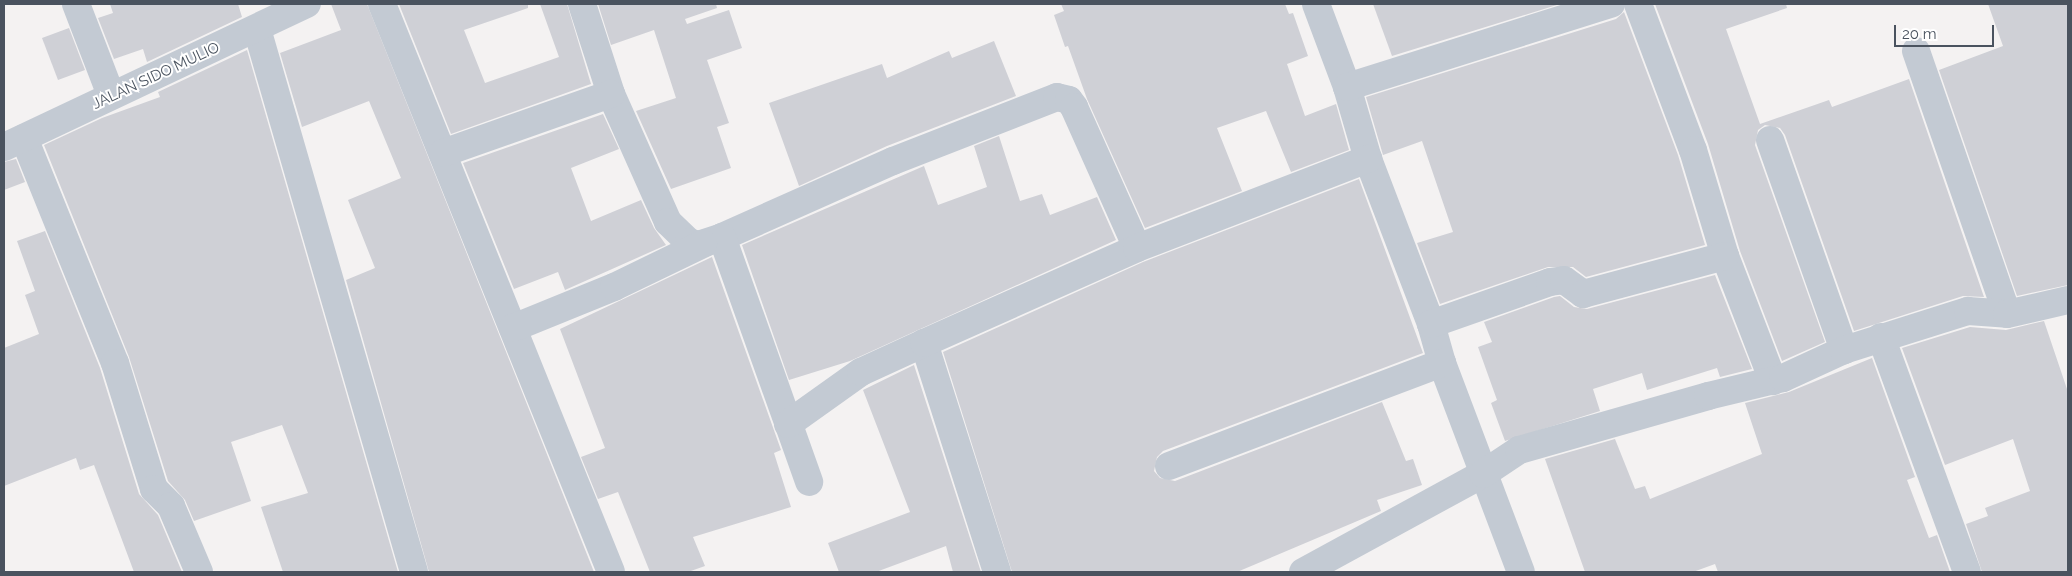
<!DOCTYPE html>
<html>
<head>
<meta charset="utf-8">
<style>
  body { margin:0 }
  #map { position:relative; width:2072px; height:576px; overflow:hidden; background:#f4f2f2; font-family:Raleway,sans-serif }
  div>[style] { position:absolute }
  .building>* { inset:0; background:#cfd0d6 }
  .minor>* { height:28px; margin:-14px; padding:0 14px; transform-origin:14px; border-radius:14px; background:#c3cad3 }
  span { translate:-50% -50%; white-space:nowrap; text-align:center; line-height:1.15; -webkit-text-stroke:4px #fff; paint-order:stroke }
  .street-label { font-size:15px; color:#4a535f }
  .frame { position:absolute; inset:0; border:5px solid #4a535f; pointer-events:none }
  .scale { position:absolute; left:1894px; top:25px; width:100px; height:22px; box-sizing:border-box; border:2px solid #4a535f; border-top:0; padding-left:6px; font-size:15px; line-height:18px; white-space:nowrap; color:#4a535f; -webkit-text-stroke:4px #fff; paint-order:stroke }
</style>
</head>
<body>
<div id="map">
  <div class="building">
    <div style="clip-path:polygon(110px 4px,238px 4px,242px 17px,147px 62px,143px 49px,114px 59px,98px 18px,113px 13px)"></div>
    <div style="clip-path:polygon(331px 4px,367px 4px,594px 572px,429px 572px,346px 280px,375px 268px,348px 200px,401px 178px,369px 101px,302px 127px,280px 53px,341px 30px)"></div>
    <div style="clip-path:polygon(399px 4px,528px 4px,528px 8px,464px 30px,485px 83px,559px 57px,540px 4px,567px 4px,591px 84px,451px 134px)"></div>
    <div style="clip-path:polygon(598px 4px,716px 4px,717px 8px,685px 19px,687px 24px,729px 10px,742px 48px,707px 60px,729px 123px,717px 127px,731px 168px,671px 189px,636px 111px,676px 98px,654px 30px,611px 45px)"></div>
    <div style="clip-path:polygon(1061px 4px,1285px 4px,1289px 14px,1293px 13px,1308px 56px,1287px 64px,1305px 116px,1336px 104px,1349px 150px,1291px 172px,1266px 111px,1217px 128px,1242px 191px,1145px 228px,1087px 99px,1068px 46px,1065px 47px,1054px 15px,1064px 11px)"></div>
    <div style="clip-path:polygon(1373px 4px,1560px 4px,1392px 56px)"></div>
    <div style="clip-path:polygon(1655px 4px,1786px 4px,1787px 8px,1726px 29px,1760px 124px,1829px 100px,1832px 107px,1909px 79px,1984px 297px,1963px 296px,1854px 331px,1785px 135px,1780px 128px,1765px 125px,1758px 130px,1755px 145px,1825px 342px,1782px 361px,1740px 251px,1708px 144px)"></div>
    <div style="clip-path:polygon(1988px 4px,2068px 4px,2068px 285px,2017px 296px,1939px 70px,2003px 46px)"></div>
    <div style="clip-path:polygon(1624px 12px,1678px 155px,1705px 245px,1586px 277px,1573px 267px,1548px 267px,1440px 304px,1417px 243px,1453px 232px,1422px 141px,1383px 155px,1366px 97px,1616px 19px)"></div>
    <div style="clip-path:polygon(69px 28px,85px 70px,58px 80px,42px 38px)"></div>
    <div style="clip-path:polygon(994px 41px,1016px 96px,887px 146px,799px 186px,769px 103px,882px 64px,887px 78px,949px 51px,952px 58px)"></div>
    <div style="clip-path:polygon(247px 50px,398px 572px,283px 572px,261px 507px,308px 493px,282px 425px,231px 442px,251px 501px,194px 521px,185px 500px,168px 481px,129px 357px,44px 145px,102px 118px,160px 97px,158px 92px)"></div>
    <div style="clip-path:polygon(603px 114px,619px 149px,571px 168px,591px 221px,641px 200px,654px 228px,666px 245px,565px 290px,558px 272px,514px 289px,463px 163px)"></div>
    <div style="clip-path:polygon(999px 136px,1020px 201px,1042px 194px,1050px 215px,1097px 197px,1116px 240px,850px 361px,789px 380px,742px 245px,924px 166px,938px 205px,987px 187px,974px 146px)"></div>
    <div style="clip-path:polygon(16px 159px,25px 182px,4px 190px,4px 162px)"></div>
    <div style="clip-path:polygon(1359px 179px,1423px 353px,1163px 451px,1157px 457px,1154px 471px,1160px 478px,1175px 481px,1382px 402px,1406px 461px,1413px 459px,1422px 485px,1377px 500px,1381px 511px,1237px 572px,1012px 572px,943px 352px,1143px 262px)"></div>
    <div style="clip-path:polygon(45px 231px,100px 368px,139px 494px,158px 515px,182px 572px,134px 572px,94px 465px,80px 470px,76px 458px,4px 486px,4px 348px,39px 334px,25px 295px,35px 291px,17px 241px)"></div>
    <div style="clip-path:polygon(712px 257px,781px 450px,774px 453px,791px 507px,693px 537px,705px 566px,688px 572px,650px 572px,618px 492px,598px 499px,581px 457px,605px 448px,560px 329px)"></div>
    <div style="clip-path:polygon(1715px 275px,1752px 369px,1720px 377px,1717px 368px,1647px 390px,1642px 373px,1593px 389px,1600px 411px,1505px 441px,1491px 403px,1497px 400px,1478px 347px,1492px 342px,1484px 322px,1554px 297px,1560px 296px,1574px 307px,1587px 309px)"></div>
    <div style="clip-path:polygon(2044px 321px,2068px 392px,2068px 572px,1982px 572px,1966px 524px,1988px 516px,1985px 508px,2030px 491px,2013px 439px,1945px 465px,1902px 348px,1970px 327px,2006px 330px)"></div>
    <div style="clip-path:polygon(1872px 358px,1915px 477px,1907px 480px,1929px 538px,1937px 535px,1950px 572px,1718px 572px,1715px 564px,1693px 572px,1585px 572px,1545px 459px,1615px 439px,1635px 489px,1645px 486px,1650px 499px,1762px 454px,1745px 403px,1789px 392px)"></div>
    <div style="clip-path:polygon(914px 365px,981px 572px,953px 572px,946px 546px,876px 572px,839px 572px,828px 543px,910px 512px,863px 390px)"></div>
  </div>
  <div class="minor">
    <div style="left:76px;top:4px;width:97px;rotate:69deg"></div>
    <div style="left:382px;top:4px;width:612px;rotate:68.04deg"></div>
    <div style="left:582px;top:4px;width:95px;rotate:72.1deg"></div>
    <div style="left:611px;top:94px;width:140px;rotate:66deg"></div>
    <div style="left:668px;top:222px;width:29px;rotate:44deg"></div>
    <div style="left:689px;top:242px;width:9px;rotate:18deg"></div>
    <div style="left:698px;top:245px;width:25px;rotate:-18deg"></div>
    <div style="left:722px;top:237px;width:187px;rotate:-24deg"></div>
    <div style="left:893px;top:161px;width:176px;rotate:-21.3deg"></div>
    <div style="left:1057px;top:97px;width:12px;rotate:14deg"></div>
    <div style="left:1069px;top:100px;width:9px;rotate:54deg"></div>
    <div style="left:1074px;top:107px;width:154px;rotate:65.9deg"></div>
    <div style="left:1316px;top:4px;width:89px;rotate:69.5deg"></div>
    <div style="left:1347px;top:87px;width:75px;rotate:73.7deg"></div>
    <div style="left:1368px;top:159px;width:177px;rotate:69.1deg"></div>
    <div style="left:1431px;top:324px;width:41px;rotate:74.2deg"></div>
    <div style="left:1442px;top:363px;width:223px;rotate:69.3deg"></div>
    <div style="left:1638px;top:4px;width:156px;rotate:69.4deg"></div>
    <div style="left:1693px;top:150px;width:111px;rotate:73.2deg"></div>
    <div style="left:1725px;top:256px;width:134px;rotate:69deg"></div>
    <div style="left:257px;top:29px;width:565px;rotate:73.87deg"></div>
    <div style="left:1916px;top:51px;width:278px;rotate:70.9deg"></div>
    <div style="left:1347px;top:87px;width:277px;rotate:-17.5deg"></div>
    <div style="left:24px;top:138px;width:243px;rotate:68deg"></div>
    <div style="left:115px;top:363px;width:132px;rotate:72.8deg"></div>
    <div style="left:154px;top:489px;width:24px;rotate:45deg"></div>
    <div style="left:171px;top:506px;width:72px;rotate:67deg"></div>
    <div style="left:1770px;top:140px;width:223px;rotate:70.6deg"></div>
    <div style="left:4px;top:147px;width:335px;rotate:-25.3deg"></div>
    <div style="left:443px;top:153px;width:178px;rotate:-19.4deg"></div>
    <div style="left:722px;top:237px;width:260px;rotate:70.4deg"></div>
    <div style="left:1431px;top:324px;width:126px;rotate:-19.4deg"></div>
    <div style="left:1550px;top:282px;width:14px;rotate:-8deg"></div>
    <div style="left:1564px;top:280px;width:24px;rotate:36deg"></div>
    <div style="left:1583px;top:294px;width:147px;rotate:-15deg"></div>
    <div style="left:513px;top:328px;width:109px;rotate:-22.1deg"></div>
    <div style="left:614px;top:287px;width:99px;rotate:-25.8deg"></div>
    <div style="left:1881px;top:337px;width:250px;rotate:69.9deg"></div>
    <div style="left:924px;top:343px;width:240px;rotate:72.3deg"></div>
    <div style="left:788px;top:424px;width:90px;rotate:-35.5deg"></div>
    <div style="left:861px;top:372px;width:69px;rotate:-24.7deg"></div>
    <div style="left:924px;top:343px;width:233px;rotate:-24deg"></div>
    <div style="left:1137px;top:248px;width:248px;rotate:-21.1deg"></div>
    <div style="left:1169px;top:466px;width:292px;rotate:-20.7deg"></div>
    <div style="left:1303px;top:572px;width:205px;rotate:-28.6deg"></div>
    <div style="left:1483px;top:474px;width:43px;rotate:-33.7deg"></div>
    <div style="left:1519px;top:450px;width:197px;rotate:-15.9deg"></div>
    <div style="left:1708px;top:396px;width:77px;rotate:-13.5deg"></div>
    <div style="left:1783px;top:378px;width:67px;rotate:-24.7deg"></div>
    <div style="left:1844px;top:350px;width:130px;rotate:-17.5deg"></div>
    <div style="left:1968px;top:311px;width:39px;rotate:4deg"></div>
    <div style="left:2007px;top:314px;width:63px;rotate:-12.9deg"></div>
  </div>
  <div class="street-label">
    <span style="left:156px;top:76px;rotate:-25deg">JALAN SIDO MULIO</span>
  </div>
  <div class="frame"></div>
  <div class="scale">20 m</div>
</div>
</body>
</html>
